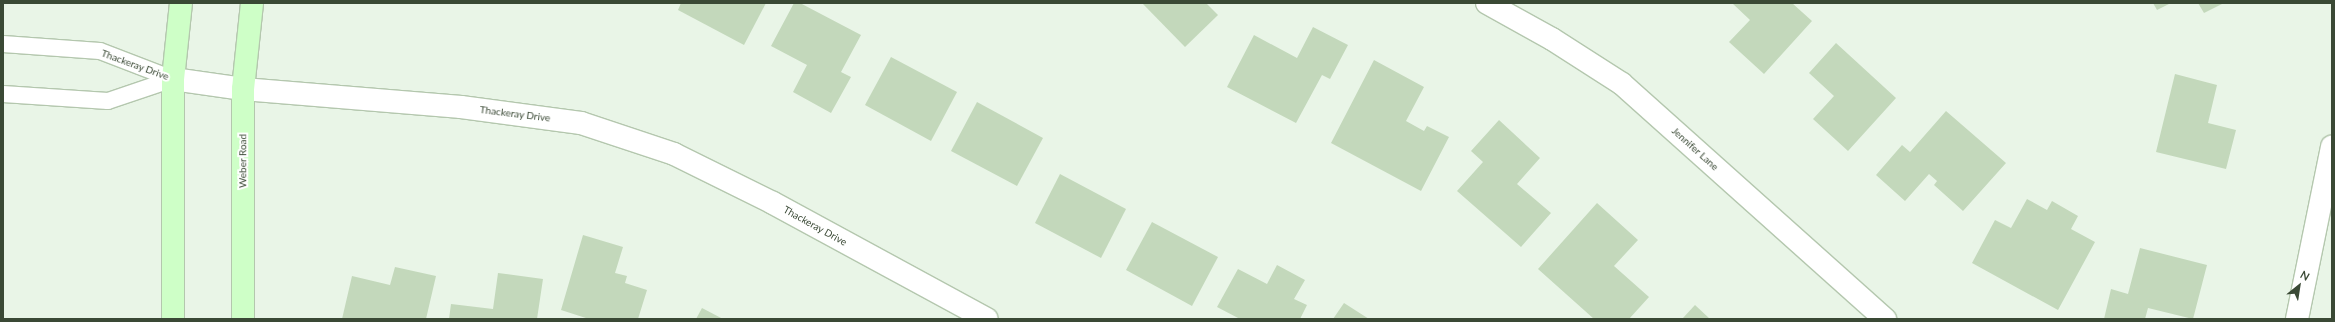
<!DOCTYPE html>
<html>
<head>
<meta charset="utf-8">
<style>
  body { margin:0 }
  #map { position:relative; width:2335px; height:322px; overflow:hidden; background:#e9f5e7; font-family:Lato,sans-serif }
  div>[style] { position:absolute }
  .building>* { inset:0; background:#c3d8bb }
  .roads { filter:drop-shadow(1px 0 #b4c7ae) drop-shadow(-1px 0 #b4c7ae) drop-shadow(0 1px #b4c7ae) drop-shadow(0 -1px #b4c7ae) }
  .lane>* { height:16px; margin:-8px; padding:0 8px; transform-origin:8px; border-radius:8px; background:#fff }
  .street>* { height:22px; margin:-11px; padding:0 11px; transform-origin:11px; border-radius:11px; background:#fff }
  .secondary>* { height:22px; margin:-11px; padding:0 11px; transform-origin:11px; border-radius:11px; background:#ceffc7 }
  span { translate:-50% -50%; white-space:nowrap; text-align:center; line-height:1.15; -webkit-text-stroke:4px #fff; paint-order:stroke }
  .street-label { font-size:10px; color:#3a4935 }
  .frame { position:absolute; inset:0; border:4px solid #3a4935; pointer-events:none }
  .north { position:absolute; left:2279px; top:266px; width:40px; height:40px; -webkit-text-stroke:3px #fff; paint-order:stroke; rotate:30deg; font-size:11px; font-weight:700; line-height:16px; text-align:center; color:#3a4935 }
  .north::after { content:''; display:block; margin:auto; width:14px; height:18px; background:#3a4935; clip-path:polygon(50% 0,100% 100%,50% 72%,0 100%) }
</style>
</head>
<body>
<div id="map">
  <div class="building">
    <div style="clip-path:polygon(681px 3px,766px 3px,744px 45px,678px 10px)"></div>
    <div style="clip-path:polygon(794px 3px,800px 3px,861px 35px,841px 72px,851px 77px,831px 113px,793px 92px,807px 65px,771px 46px)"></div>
    <div style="clip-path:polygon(1142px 3px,1206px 3px,1218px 15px,1185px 47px)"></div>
    <div style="clip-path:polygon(1732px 3px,1792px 3px,1812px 21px,1764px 74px,1729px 42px,1750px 20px)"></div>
    <div style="clip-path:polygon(2153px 3px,2171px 3px,2157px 10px)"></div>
    <div style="clip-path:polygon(2198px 3px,2224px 3px,2204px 13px)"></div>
    <div style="clip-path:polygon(1313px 27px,1348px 45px,1330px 79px,1322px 75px,1296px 123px,1227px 87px,1254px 35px,1297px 58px)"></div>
    <div style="clip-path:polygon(1836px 43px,1896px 98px,1848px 151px,1813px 119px,1834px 96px,1809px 73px)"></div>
    <div style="clip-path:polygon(891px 57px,957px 92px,931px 141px,865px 105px)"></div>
    <div style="clip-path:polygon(1374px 60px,1424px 87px,1406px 121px,1424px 131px,1427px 126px,1449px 137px,1421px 191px,1331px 143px)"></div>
    <div style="clip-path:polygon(2175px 74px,2217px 85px,2208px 123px,2236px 130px,2226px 169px,2156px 152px)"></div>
    <div style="clip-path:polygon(977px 102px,1043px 138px,1017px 186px,951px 151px)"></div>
    <div style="clip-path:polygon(1946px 111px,2006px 163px,1963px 211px,1934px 185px,1937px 181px,1929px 174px,1905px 201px,1876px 175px,1902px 145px,1910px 152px)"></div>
    <div style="clip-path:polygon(1499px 120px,1540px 158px,1517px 184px,1551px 213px,1521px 247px,1457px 191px,1483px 162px,1471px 151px)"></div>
    <div style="clip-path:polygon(1060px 174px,1126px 209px,1101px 258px,1035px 223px)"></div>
    <div style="clip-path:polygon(2027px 199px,2047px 210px,2052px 201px,2078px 216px,2071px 229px,2095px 242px,2058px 310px,1972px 263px,1995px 220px,2011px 228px)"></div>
    <div style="clip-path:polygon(1597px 203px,1638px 240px,1614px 266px,1649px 297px,1629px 319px,1594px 319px,1538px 269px)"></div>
    <div style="clip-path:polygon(1152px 222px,1218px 257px,1192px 306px,1126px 270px)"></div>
    <div style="clip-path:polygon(583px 235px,623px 247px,615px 273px,627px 276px,625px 283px,647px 290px,638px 319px,589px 319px,561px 310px)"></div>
    <div style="clip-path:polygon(2140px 248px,2207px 265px,2193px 319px,2148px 308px,2145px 319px,2104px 319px,2111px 289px,2128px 294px)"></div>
    <div style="clip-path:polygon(1277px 265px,1305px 280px,1294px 299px,1307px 305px,1300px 319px,1240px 319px,1217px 307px,1238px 269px,1267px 284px)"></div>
    <div style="clip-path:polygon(395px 267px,436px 276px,426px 319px,342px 319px,352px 276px,390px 285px)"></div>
    <div style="clip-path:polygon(498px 273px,543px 279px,537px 319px,449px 319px,451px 304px,493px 309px)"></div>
    <div style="clip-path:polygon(1344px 303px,1369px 319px,1333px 319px)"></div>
    <div style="clip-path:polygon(1695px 305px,1710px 319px,1682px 319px)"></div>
    <div style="clip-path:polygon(702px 308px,723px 319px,696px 319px)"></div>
  </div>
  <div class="roads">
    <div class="lane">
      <div style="left:3px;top:44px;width:97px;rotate:4.1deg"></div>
      <div style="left:100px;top:51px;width:78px;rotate:21deg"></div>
      <div style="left:3px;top:94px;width:105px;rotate:3.8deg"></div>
      <div style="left:108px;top:101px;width:69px;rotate:-18.7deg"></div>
    </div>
    <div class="street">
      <div style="left:1487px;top:3px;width:74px;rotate:29deg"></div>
      <div style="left:1552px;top:39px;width:83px;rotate:32.7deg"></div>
      <div style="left:1622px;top:84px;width:353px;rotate:41.8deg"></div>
      <div style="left:173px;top:79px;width:71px;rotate:8.1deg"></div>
      <div style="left:243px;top:89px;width:219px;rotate:4.7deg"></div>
      <div style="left:461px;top:107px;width:121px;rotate:7.6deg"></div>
      <div style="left:581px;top:123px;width:98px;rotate:18.4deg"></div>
      <div style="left:674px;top:154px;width:110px;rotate:26.3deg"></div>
      <div style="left:773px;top:203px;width:243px;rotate:28.5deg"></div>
      <div style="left:2297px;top:319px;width:176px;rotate:-78.5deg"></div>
    </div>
    <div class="secondary">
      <div style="left:173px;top:319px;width:240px;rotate:-90deg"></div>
      <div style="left:173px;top:79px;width:76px;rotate:-84deg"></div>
      <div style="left:243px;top:319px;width:230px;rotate:-90deg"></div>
      <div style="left:243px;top:89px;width:86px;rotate:-84deg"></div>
    </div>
  </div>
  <div class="street-label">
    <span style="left:135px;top:65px;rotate:20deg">Thackeray Drive</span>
    <span style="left:515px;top:114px;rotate:7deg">Thackeray Drive</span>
    <span style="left:1695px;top:149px;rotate:42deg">Jennifer Lane</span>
    <span style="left:243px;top:161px;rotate:-90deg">Weber Road</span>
    <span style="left:815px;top:226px;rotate:29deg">Thackeray Drive</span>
  </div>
  <div class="frame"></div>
  <div class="north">N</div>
</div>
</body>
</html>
